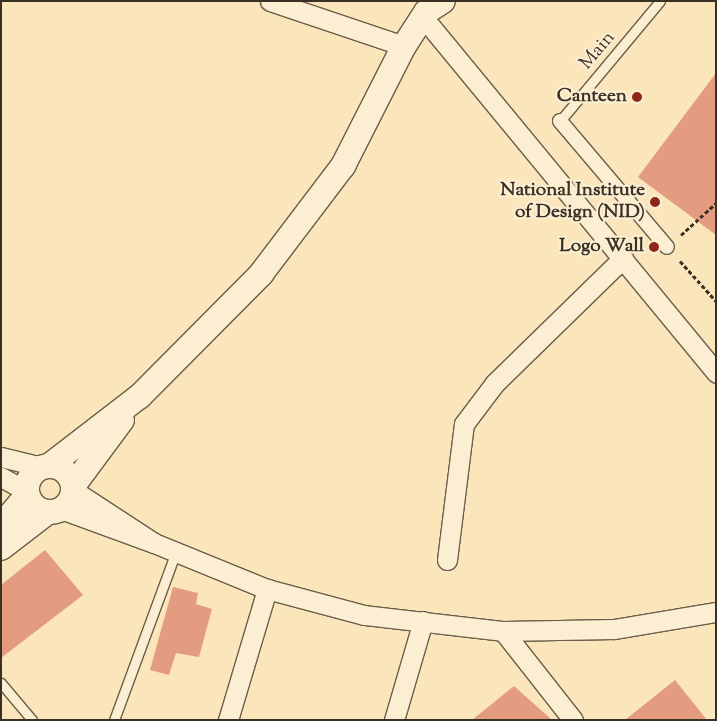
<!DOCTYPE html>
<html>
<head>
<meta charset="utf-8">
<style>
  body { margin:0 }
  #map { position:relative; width:717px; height:721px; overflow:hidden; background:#fbe5ba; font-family:"Sorts Mill Goudy",serif }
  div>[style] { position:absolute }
  .building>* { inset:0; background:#e39c7f }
  .path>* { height:3px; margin-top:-1.5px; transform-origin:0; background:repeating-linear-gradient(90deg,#3a3125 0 4px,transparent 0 6.5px) }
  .roads { filter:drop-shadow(1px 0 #6a5e4a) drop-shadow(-1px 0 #6a5e4a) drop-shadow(0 1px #6a5e4a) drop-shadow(0 -1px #6a5e4a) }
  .service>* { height:9px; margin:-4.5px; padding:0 4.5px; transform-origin:4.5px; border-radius:4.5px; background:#fceed2 }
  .pedestrian>* { height:14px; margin:-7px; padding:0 7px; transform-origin:7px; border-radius:7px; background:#fceed2 }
  .minor>* { height:19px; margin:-9.5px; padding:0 9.5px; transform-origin:9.5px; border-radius:9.5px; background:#fceed2 }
  .tertiary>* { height:24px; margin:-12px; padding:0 12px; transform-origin:12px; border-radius:12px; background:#fceed2 }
  .tertiary>.ring { margin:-12px; padding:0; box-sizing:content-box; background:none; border:24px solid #fceed2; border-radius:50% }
  .dots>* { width:14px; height:14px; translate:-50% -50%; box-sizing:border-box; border:2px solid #fceed2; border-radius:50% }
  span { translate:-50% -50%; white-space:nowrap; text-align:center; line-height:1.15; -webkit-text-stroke:4.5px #fceed2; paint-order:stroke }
  .street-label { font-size:19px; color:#3a3125 }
  .poi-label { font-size:19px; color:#3a3125; font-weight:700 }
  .right { translate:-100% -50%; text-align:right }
  .frame { position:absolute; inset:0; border:2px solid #3a3125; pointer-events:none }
</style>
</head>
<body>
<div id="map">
  <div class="building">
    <div style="clip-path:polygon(716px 73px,716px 235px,638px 177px)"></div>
    <div style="clip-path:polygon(45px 550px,83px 595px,1px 658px,1px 585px)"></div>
    <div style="clip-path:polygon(173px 587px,198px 593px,196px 604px,212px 609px,199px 657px,176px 653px,169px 675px,150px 670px)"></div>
    <div style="clip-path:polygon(675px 680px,707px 720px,625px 720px)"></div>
    <div style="clip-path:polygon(514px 686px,552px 720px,472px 720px)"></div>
  </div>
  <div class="path">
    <div style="left:681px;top:235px;width:47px;rotate:-42.4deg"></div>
    <div style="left:680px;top:261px;width:54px;rotate:48deg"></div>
  </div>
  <div class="roads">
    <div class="service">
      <div style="left:560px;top:121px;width:156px;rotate:-50.2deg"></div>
      <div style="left:1px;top:683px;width:48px;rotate:50deg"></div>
      <div style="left:114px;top:720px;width:177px;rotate:-69.8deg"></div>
    </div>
    <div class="pedestrian">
      <div style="left:560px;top:121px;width:165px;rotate:49.7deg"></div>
    </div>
    <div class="minor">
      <div style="left:270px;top:1px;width:141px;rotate:18.6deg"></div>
      <div style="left:423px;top:17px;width:461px;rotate:50.5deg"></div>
      <div style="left:1px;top:457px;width:42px;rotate:13.7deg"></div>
      <div style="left:1px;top:477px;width:29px;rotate:29deg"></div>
      <div style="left:61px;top:509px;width:99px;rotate:20.1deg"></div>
      <div style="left:154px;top:543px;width:97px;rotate:-146.8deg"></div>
      <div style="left:154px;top:543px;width:122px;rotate:22.2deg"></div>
      <div style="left:267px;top:589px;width:100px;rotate:15deg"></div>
      <div style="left:364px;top:615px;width:140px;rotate:6.6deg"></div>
      <div style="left:503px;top:631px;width:113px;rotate:51.8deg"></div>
      <div style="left:447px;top:560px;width:137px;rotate:-82.9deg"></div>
      <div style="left:464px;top:424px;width:51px;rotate:-52.9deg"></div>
      <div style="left:495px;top:383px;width:179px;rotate:-44.3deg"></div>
      <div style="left:503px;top:631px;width:111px;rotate:-1deg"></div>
      <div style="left:614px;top:629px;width:103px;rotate:-9.5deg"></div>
      <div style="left:228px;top:720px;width:137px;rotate:-73.4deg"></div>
      <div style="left:394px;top:720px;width:103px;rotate:-73.7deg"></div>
    </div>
    <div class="tertiary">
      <div class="ring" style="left:27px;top:466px;width:22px;height:22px"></div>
      <div style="left:49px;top:466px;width:115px;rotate:-37.6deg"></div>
      <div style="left:140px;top:396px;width:172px;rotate:-45.2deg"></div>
      <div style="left:261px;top:274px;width:136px;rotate:-52.8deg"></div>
      <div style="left:343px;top:166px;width:135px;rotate:-63.1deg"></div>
      <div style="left:404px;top:46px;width:40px;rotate:-57.1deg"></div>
      <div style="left:426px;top:12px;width:20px;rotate:-33deg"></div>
      <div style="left:73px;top:486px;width:82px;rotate:-53.4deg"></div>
      <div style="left:1px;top:526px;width:40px;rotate:-50deg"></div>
      <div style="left:1px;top:548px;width:59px;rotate:-37.5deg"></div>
    </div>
  </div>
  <div class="dots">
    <div style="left:637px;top:97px;background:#8f2418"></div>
    <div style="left:655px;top:202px;background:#8f2418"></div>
    <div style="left:654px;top:247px;background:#8f2418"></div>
  </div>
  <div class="street-label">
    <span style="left:598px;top:51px;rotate:-50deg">Main</span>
  </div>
  <div class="poi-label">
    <span class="right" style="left:627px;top:97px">Canteen</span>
    <span class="right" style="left:645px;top:202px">National Institute<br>of Design (NID)</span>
    <span class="right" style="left:644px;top:247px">Logo Wall</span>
  </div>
  <div class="frame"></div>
</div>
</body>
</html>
